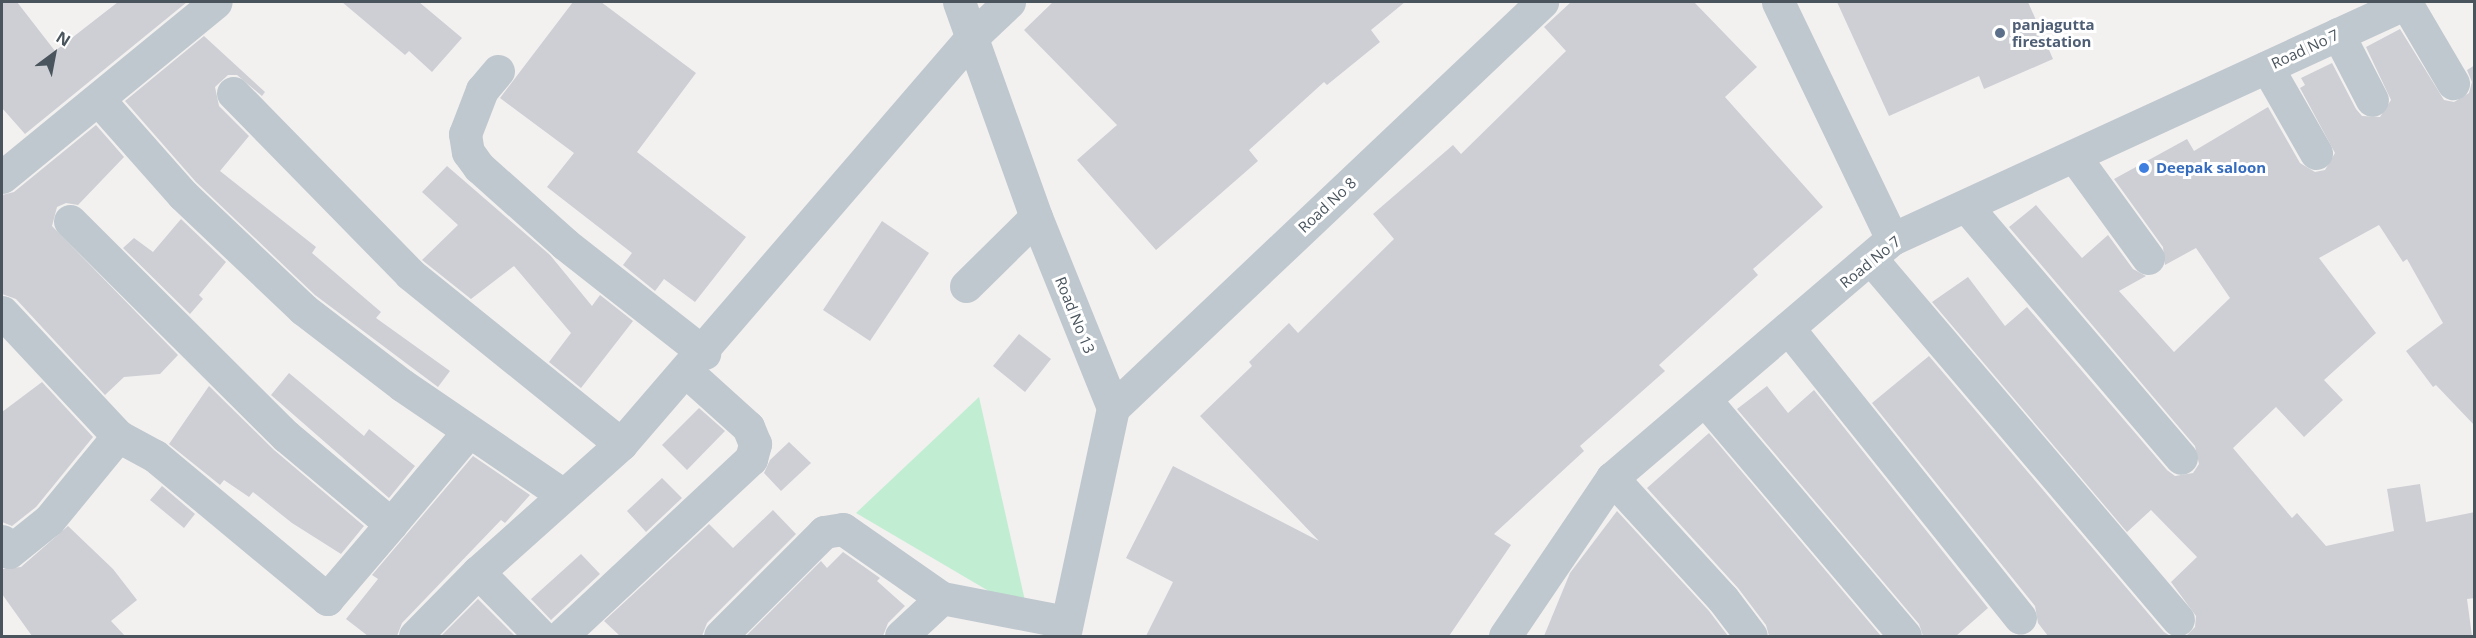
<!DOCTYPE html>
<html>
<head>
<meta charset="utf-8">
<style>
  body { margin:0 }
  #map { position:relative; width:2476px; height:638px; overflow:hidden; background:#f3f0f0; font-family:"Open Sans",sans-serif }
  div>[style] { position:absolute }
  .green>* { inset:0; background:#c1eed2 }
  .building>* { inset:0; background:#cdcfd4 }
  .minor>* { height:33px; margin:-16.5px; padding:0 16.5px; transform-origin:16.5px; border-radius:16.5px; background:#bfc8ce }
  .dots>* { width:16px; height:16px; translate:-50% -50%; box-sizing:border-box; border:3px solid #fff; border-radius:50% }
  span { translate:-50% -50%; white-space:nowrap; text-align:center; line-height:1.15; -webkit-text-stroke:6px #fff; paint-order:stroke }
  .service-label { font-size:15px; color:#4e5e75; font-weight:700 }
  .left { translate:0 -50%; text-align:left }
  .street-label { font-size:15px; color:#49545d }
  .shop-label { font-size:15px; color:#366cbe; font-weight:700 }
  .frame { position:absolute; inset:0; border:3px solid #49545d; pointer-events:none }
  .north { position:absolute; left:24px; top:24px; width:60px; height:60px; -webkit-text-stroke:4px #fff; paint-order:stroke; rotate:32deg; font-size:16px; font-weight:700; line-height:24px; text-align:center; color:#49545d }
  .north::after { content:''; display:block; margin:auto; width:21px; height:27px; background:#49545d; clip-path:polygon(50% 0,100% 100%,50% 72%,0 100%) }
</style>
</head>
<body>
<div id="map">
  <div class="green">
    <div style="clip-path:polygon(979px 397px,1028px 614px,856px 513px)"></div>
  </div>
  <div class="building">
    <div style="clip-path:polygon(2px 2px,17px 2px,55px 51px,118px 2px,187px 2px,25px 134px,2px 108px)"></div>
    <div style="clip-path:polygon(342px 2px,419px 2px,462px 38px,432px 72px,409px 51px,405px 55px)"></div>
    <div style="clip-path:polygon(573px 2px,601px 2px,696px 73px,637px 152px,746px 237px,695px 302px,664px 279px,655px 291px,623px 265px,632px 253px,547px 187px,574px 153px,500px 98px)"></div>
    <div style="clip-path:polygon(1053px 2px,1405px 2px,1371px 30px,1380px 42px,1327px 85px,1324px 82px,1249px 150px,1258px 161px,1156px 250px,1077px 160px,1117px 125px,1024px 30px)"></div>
    <div style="clip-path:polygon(1571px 2px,1694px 2px,1757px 67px,1725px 97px,1823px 207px,1753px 269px,1758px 275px,1659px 365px,1665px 371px,1580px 446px,1584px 451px,1494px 534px,1511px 545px,1449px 636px,1146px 636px,1173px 582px,1126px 558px,1173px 466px,1319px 541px,1200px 416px,1252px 366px,1249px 362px,1289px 323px,1298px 333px,1394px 239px,1373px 214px,1453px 145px,1461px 154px,1566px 51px,1544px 27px)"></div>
    <div style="clip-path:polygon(1837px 2px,2028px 2px,2053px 59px,1984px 89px,1979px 76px,1889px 116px)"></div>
    <div style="clip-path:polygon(2400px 29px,2444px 100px,2454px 102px,2469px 93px,2472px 82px,2467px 70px,2475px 65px,2475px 426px,2436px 385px,2433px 387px,2406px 351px,2443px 323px,2407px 259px,2403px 262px,2379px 225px,2319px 258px,2376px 333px,2324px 380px,2343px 400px,2304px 437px,2276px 407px,2233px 448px,2292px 518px,2297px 513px,2326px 546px,2394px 531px,2387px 489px,2420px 484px,2426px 522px,2475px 512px,2475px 598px,2467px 599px,2472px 636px,2186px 636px,2195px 627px,2196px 616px,2171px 582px,2197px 557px,2151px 510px,2127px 532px,1932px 302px,1968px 277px,2005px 326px,2027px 307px,2167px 470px,2175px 476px,2193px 473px,2199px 464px,2195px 446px,2009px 227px,2036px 205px,2082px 258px,2108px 235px,2133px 269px,2146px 276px,2119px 291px,2174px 352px,2230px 298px,2196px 248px,2165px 265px,2163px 247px,2114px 179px,2187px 139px,2194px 151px,2268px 107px,2300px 163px,2315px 172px,2325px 170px,2335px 153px,2300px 88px,2305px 85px,2301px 78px,2332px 63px,2356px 109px,2362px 116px,2380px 117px,2391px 100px,2366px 47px)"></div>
    <div style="clip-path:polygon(204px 36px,265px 92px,262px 96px,237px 75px,228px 75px,215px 87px,219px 106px,249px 136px,220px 171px,316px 247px,312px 253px,381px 312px,376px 318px,450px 371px,438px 387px,315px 295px,196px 182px,125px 101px)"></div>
    <div style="clip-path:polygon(96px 125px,124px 157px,78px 205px,66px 203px,57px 207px,52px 226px,178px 355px,160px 374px,124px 377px,105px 395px,16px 299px,2px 294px,2px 195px,14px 192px)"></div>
    <div style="clip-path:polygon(447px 166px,550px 255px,592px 306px,600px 295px,633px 321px,581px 388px,549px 362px,571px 333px,514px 266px,471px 299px,422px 260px,458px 225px,422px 192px)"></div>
    <div style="clip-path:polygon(181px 219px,226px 262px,199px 295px,203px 299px,190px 314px,123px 248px,134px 238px,153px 252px)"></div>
    <div style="clip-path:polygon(882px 221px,929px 253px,870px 341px,823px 310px)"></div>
    <div style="clip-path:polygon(1019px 334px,1051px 359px,1025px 392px,993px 366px)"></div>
    <div style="clip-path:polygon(1929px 356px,2164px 632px,2170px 636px,2048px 636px,2038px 623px,2035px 606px,1872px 403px)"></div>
    <div style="clip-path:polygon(289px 373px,364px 436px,369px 429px,415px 466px,389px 498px,271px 395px)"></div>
    <div style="clip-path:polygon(42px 382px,93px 437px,36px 507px,12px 526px,2px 522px,2px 412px)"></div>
    <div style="clip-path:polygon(209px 386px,274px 450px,364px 526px,341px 554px,292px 523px,253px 492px,249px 497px,224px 480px,220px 485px,169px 444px)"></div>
    <div style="clip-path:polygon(1767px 386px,1788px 413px,1814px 390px,1988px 608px,1956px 636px,1923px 636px,1919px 624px,1737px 409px)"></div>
    <div style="clip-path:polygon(699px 408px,725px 431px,687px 470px,662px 445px)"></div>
    <div style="clip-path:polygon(1709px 433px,1881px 636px,1769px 636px,1766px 625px,1738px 588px,1647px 488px)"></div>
    <div style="clip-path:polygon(789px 442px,811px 463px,781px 491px,764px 473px,770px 460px)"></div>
    <div style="clip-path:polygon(473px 456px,530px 495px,505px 523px,501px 520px,402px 623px,397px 636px,368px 636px,346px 619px,378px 579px,372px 575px)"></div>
    <div style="clip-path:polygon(662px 478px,682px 498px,646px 532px,627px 511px)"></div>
    <div style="clip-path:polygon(162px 486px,195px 514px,184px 528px,150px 500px)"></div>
    <div style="clip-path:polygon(773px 510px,796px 534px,707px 623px,702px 636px,620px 636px,604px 621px,709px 524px,733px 548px)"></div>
    <div style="clip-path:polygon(1617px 511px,1709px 611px,1728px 636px,1544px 636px,1570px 573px)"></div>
    <div style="clip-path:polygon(68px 526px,113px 569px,137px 600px,111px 621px,125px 636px,32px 636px,2px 594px,2px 569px,21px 567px)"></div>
    <div style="clip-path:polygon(843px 552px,880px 578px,877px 581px,905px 606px,888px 623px,883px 636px,746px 636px,821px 561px,827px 568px)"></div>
    <div style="clip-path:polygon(581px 554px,600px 574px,551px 620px,531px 599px)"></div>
    <div style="clip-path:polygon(478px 599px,515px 636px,441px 636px)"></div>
  </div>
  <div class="minor">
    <div style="left:959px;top:2px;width:228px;rotate:70.3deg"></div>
    <div style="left:1036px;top:217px;width:206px;rotate:68deg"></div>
    <div style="left:1113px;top:408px;width:233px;rotate:102.1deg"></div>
    <div style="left:1778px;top:2px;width:263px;rotate:64.3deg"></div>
    <div style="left:2406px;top:3px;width:93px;rotate:59.6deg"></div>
    <div style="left:2338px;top:34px;width:74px;rotate:62.7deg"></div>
    <div style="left:2267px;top:67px;width:99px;rotate:60.3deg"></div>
    <div style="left:498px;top:71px;width:25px;rotate:130deg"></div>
    <div style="left:482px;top:90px;width:47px;rotate:111.1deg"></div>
    <div style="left:465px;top:134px;width:18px;rotate:81deg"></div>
    <div style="left:468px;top:152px;width:19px;rotate:54deg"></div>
    <div style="left:479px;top:167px;width:115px;rotate:41.8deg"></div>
    <div style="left:565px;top:244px;width:177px;rotate:38.1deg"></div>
    <div style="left:233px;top:93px;width:253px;rotate:45.6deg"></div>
    <div style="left:410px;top:274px;width:271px;rotate:38.9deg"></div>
    <div style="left:98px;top:99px;width:128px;rotate:48.5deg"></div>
    <div style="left:183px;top:195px;width:166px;rotate:43.5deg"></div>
    <div style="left:303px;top:309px;width:125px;rotate:37.5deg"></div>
    <div style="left:402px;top:385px;width:195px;rotate:34.3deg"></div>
    <div style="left:2074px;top:156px;width:126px;rotate:54deg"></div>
    <div style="left:2px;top:177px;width:276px;rotate:-39.3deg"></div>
    <div style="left:1966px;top:206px;width:331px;rotate:49.5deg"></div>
    <div style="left:70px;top:221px;width:305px;rotate:44.9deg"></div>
    <div style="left:286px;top:436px;width:137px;rotate:40deg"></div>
    <div style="left:391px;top:524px;width:121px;rotate:-50deg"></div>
    <div style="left:1872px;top:260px;width:472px;rotate:49.6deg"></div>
    <div style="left:966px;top:286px;width:98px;rotate:-44.6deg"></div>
    <div style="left:2px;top:312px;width:170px;rotate:46.9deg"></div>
    <div style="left:118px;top:436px;width:42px;rotate:28.4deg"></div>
    <div style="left:155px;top:456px;width:224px;rotate:39.7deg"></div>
    <div style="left:327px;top:599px;width:99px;rotate:-49.5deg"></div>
    <div style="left:1788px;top:328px;width:371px;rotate:51.3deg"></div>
    <div style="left:1705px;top:400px;width:309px;rotate:49.7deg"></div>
    <div style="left:1113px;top:408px;width:591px;rotate:-43.42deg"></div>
    <div style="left:1612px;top:478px;width:164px;rotate:47.5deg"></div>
    <div style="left:1723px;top:599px;width:46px;rotate:52.9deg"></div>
    <div style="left:2px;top:541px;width:13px;rotate:58deg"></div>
    <div style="left:9px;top:552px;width:51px;rotate:-38.7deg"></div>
    <div style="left:49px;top:520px;width:109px;rotate:-50.6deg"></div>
    <div style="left:478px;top:572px;width:90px;rotate:45.5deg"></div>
    <div style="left:415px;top:636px;width:90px;rotate:-45.5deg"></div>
    <div style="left:478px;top:572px;width:192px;rotate:-41.8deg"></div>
    <div style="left:621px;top:444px;width:537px;rotate:-49.23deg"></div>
    <div style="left:972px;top:37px;width:51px;rotate:-43.4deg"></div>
    <div style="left:561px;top:636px;width:260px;rotate:-43deg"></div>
    <div style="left:751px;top:459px;width:16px;rotate:-75deg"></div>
    <div style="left:755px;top:444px;width:18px;rotate:-112deg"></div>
    <div style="left:748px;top:427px;width:82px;rotate:-138deg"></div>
    <div style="left:720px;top:636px;width:147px;rotate:-45deg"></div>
    <div style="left:824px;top:532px;width:19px;rotate:-9deg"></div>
    <div style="left:843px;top:529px;width:121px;rotate:34.9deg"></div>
    <div style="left:901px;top:636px;width:56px;rotate:-42.8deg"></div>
    <div style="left:942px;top:598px;width:126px;rotate:11deg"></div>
    <div style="left:1505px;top:636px;width:191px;rotate:-55.9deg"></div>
    <div style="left:1612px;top:478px;width:368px;rotate:-40.5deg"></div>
    <div style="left:1892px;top:239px;width:568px;rotate:-24.67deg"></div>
  </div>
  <div class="dots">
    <div style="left:2000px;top:33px;background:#5c6f8a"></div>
    <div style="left:2144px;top:168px;background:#3f7fe0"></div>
  </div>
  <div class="service-label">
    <span class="left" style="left:2012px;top:33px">panjagutta<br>firestation</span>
  </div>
  <div class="street-label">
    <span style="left:2305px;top:49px;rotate:-25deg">Road No 7</span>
    <span style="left:1327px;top:205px;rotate:-43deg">Road No 8</span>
    <span style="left:1870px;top:262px;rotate:-39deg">Road No 7</span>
    <span style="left:1075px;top:315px;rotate:68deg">Road No 13</span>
  </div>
  <div class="shop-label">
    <span class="left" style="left:2156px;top:168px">Deepak saloon</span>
  </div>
  <div class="frame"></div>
  <div class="north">N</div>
</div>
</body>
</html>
